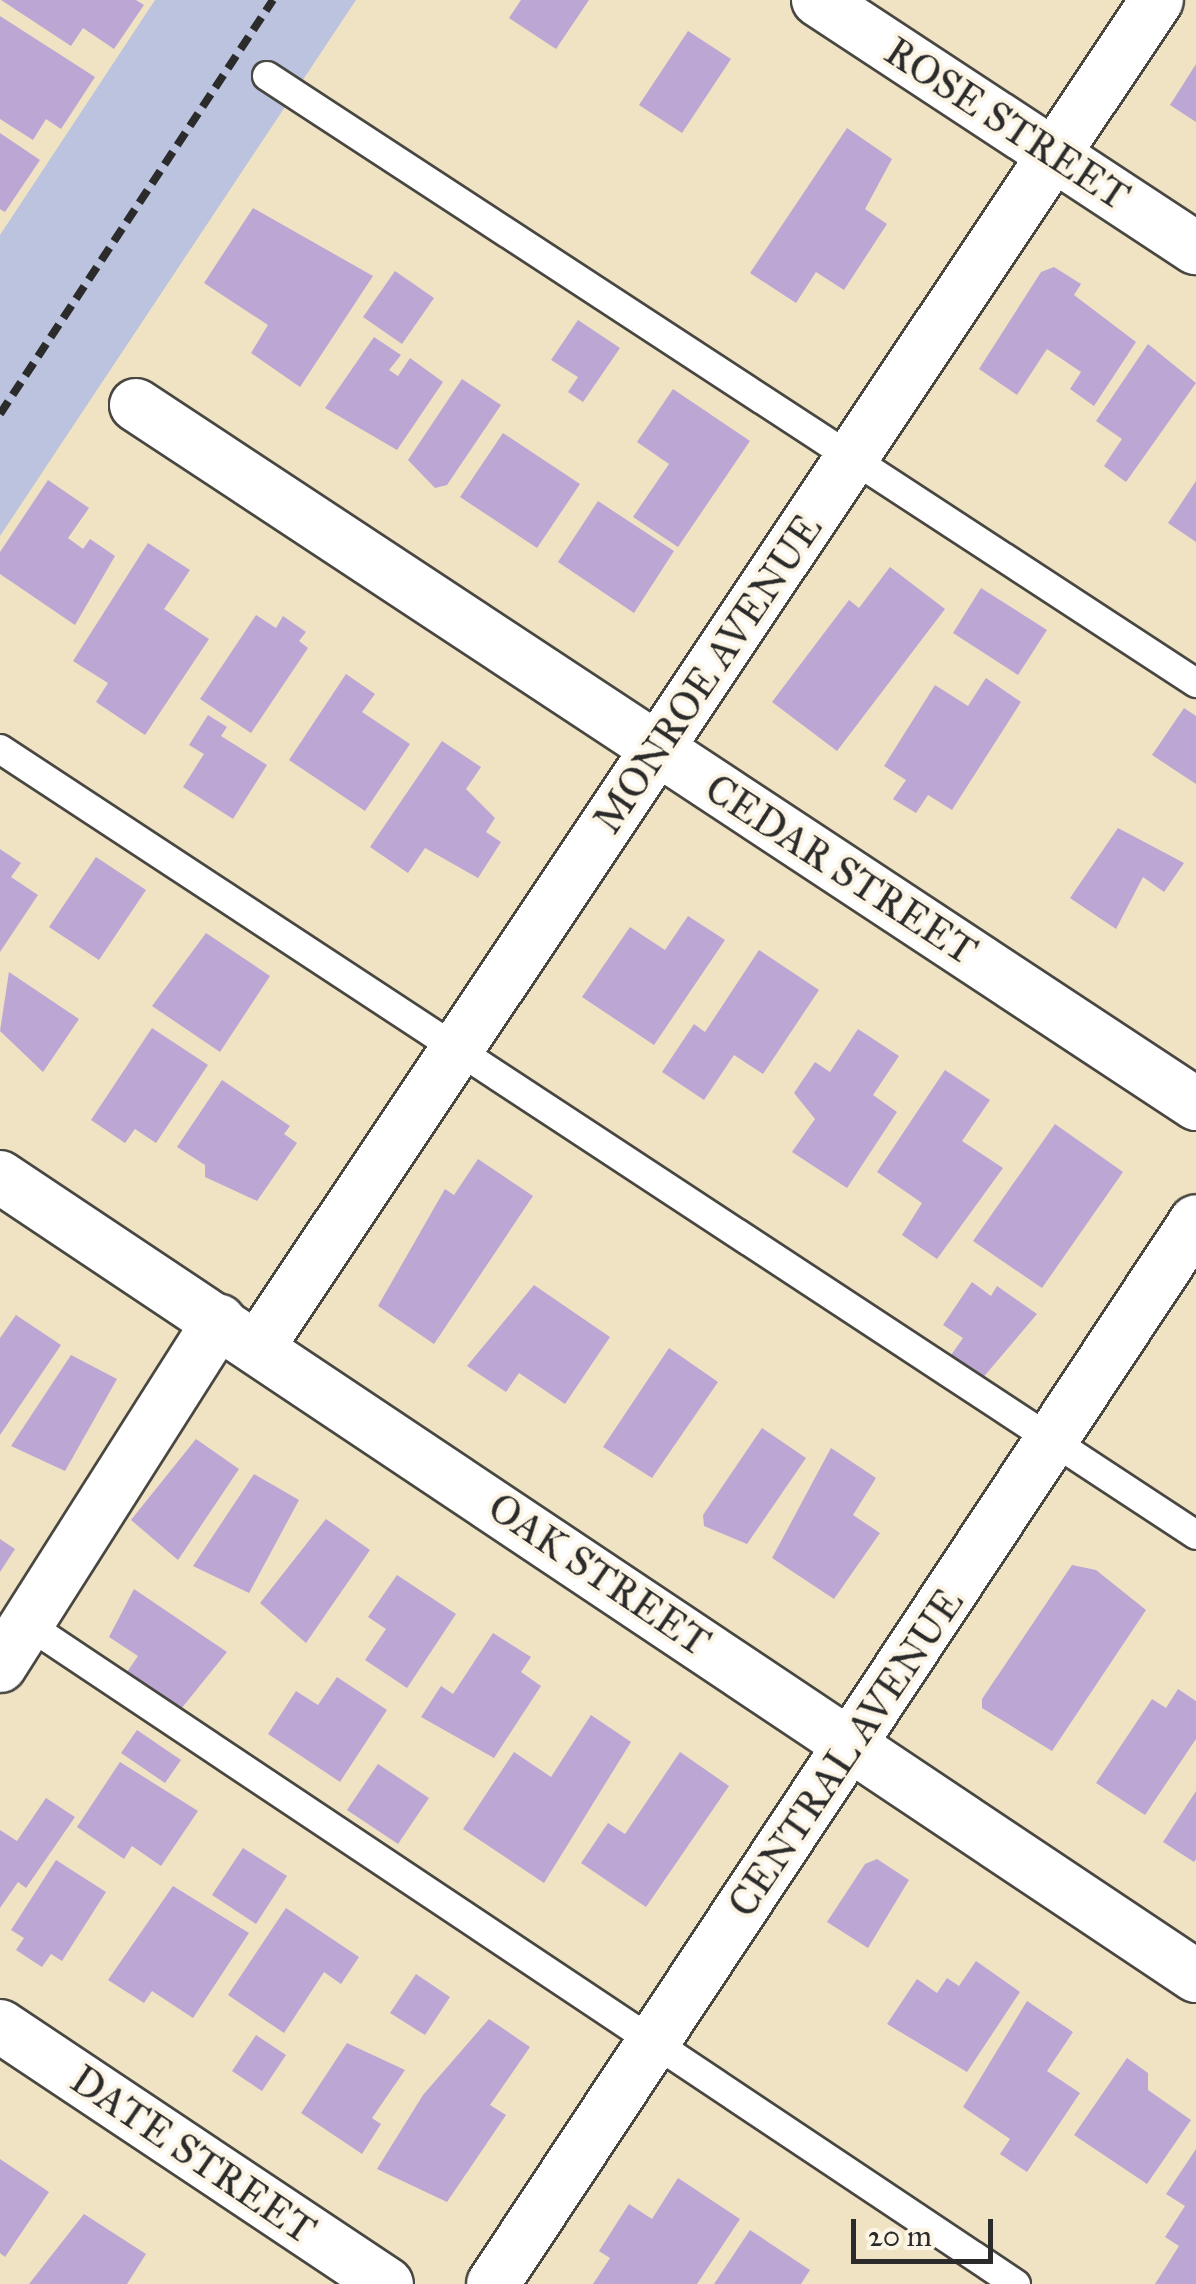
<!DOCTYPE html>
<html>
<head>
<meta charset="utf-8">
<style>
  body { margin:0 }
  #map { position:relative; width:1196px; height:2284px; overflow:hidden; background:#f0e3c3; font-family:"IM FELL Great Primer",serif }
  div>[style] { position:absolute }
  .industrial>* { inset:0; background:#bbc3de }
  .building>* { inset:0; background:#bca6d3 }
  .roads { filter:drop-shadow(2px 0 #494742) drop-shadow(-2px 0 #494742) drop-shadow(0 2px #494742) drop-shadow(0 -2px #494742) }
  .service>* { height:28px; margin:-14px; padding:0 14px; transform-origin:14px; border-radius:14px; background:#fff }
  .minor>* { height:52px; margin:-26px; padding:0 26px; transform-origin:26px; border-radius:26px; background:#fff }
  .rail>* { height:8px; margin-top:-4px; transform-origin:0; background:repeating-linear-gradient(90deg,#2b2b2b 0 15px,transparent 0 23px) }
  span { translate:-50% -50%; white-space:nowrap; text-align:center; line-height:1.15; -webkit-text-stroke:8px #fcf5e5; paint-order:stroke }
  .street-label { font-size:40px; color:#2b2b2b }
  .scale { position:absolute; left:851px; top:2219px; width:142px; height:45px; box-sizing:border-box; border:5px solid #2b2b2b; border-top:0; padding-left:12px; font-size:30px; line-height:35px; white-space:nowrap; color:#2b2b2b; -webkit-text-stroke:8px #fcf5e5; paint-order:stroke }
</style>
</head>
<body>
<div id="map">
  <div class="industrial">
    <div style="clip-path:polygon(155px 0,356px 0,0 536px,0 235px)"></div>
  </div>
  <div class="building">
    <div style="clip-path:polygon(1px 0,136px 0,144px 5px,114px 49px,83px 28px,71px 46px)"></div>
    <div style="clip-path:polygon(521px 0,589px 0,556px 49px,509px 18px)"></div>
    <div style="clip-path:polygon(0 16px,95px 77px,61px 129px,46px 119px,33px 140px,0 119px)"></div>
    <div style="clip-path:polygon(688px 31px,731px 59px,682px 133px,639px 105px)"></div>
    <div style="clip-path:polygon(1196px 64px,1196px 122px,1170px 105px)"></div>
    <div style="clip-path:polygon(847px 128px,892px 159px,865px 209px,887px 224px,844px 290px,816px 272px,796px 303px,750px 273px)"></div>
    <div style="clip-path:polygon(0 133px,40px 160px,5px 212px,0 209px)"></div>
    <div style="clip-path:polygon(253px 208px,373px 276px,300px 387px,251px 353px,268px 325px,204px 283px)"></div>
    <div style="clip-path:polygon(1054px 267px,1081px 284px,1074px 295px,1136px 342px,1094px 406px,1070px 389px,1081px 372px,1047px 349px,1017px 395px,979px 369px,1041px 272px)"></div>
    <div style="clip-path:polygon(395px 271px,434px 298px,402px 344px,363px 317px)"></div>
    <div style="clip-path:polygon(578px 320px,620px 348px,583px 402px,568px 392px,578px 377px,551px 360px)"></div>
    <div style="clip-path:polygon(374px 337px,401px 355px,389px 370px,398px 376px,410px 358px,443px 382px,397px 450px,325px 408px)"></div>
    <div style="clip-path:polygon(1148px 344px,1196px 383px,1126px 482px,1104px 466px,1122px 439px,1096px 421px)"></div>
    <div style="clip-path:polygon(462px 379px,501px 405px,447px 485px,435px 488px,408px 460px)"></div>
    <div style="clip-path:polygon(673px 389px,750px 441px,678px 547px,633px 517px,669px 464px,637px 442px)"></div>
    <div style="clip-path:polygon(503px 433px,580px 484px,537px 548px,460px 497px)"></div>
    <div style="clip-path:polygon(48px 480px,89px 508px,68px 538px,83px 549px,90px 539px,115px 556px,75px 625px,0 574px,0 552px)"></div>
    <div style="clip-path:polygon(1196px 481px,1196px 542px,1168px 523px)"></div>
    <div style="clip-path:polygon(598px 501px,674px 551px,634px 613px,558px 562px)"></div>
    <div style="clip-path:polygon(148px 543px,190px 570px,164px 609px,209px 639px,145px 735px,96px 702px,108px 683px,73px 661px)"></div>
    <div style="clip-path:polygon(890px 567px,945px 609px,837px 751px,772px 702px,849px 600px,859px 608px)"></div>
    <div style="clip-path:polygon(981px 588px,1047px 630px,1018px 675px,953px 633px)"></div>
    <div style="clip-path:polygon(256px 615px,276px 628px,283px 616px,306px 632px,299px 641px,308px 648px,251px 733px,200px 699px)"></div>
    <div style="clip-path:polygon(346px 674px,375px 694px,362px 712px,410px 744px,365px 811px,289px 760px)"></div>
    <div style="clip-path:polygon(986px 678px,1021px 702px,952px 810px,928px 795px,916px 813px,893px 799px,906px 780px,884px 766px,935px 685px,968px 706px)"></div>
    <div style="clip-path:polygon(1184px 708px,1196px 716px,1196px 784px,1152px 755px)"></div>
    <div style="clip-path:polygon(208px 715px,227px 727px,221px 736px,267px 765px,233px 819px,183px 787px,204px 754px,189px 745px)"></div>
    <div style="clip-path:polygon(442px 741px,481px 767px,466px 789px,495px 818px,486px 832px,501px 842px,478px 878px,425px 848px,408px 873px,370px 847px)"></div>
    <div style="clip-path:polygon(1118px 828px,1184px 863px,1164px 892px,1143px 877px,1116px 929px,1070px 898px)"></div>
    <div style="clip-path:polygon(0 849px,21px 863px,11px 877px,38px 895px,0 952px)"></div>
    <div style="clip-path:polygon(96px 857px,146px 890px,99px 960px,49px 927px)"></div>
    <div style="clip-path:polygon(688px 916px,725px 940px,654px 1045px,582px 997px,630px 927px,665px 950px)"></div>
    <div style="clip-path:polygon(206px 933px,270px 976px,220px 1052px,152px 1006px)"></div>
    <div style="clip-path:polygon(759px 950px,819px 990px,763px 1074px,734px 1055px,704px 1100px,662px 1072px,694px 1024px,705px 1032px)"></div>
    <div style="clip-path:polygon(9px 972px,79px 1019px,43px 1072px,0 1031px)"></div>
    <div style="clip-path:polygon(152px 1028px,208px 1065px,156px 1143px,135px 1129px,125px 1143px,91px 1120px)"></div>
    <div style="clip-path:polygon(858px 1029px,899px 1056px,873px 1095px,897px 1112px,847px 1188px,792px 1152px,815px 1119px,794px 1093px,815px 1062px,830px 1072px)"></div>
    <div style="clip-path:polygon(945px 1070px,990px 1100px,962px 1141px,1003px 1168px,937px 1259px,902px 1235px,922px 1203px,877px 1172px)"></div>
    <div style="clip-path:polygon(222px 1080px,290px 1126px,284px 1134px,297px 1143px,257px 1201px,205px 1177px,205px 1165px,177px 1147px)"></div>
    <div style="clip-path:polygon(1055px 1124px,1123px 1172px,1042px 1288px,973px 1241px)"></div>
    <div style="clip-path:polygon(478px 1159px,533px 1196px,434px 1344px,378px 1306px,445px 1189px,454px 1195px)"></div>
    <div style="clip-path:polygon(972px 1282px,991px 1296px,997px 1286px,1037px 1314px,981px 1380px,949px 1358px,963px 1338px,943px 1325px)"></div>
    <div style="clip-path:polygon(534px 1285px,610px 1337px,565px 1404px,519px 1373px,506px 1392px,467px 1366px)"></div>
    <div style="clip-path:polygon(16px 1315px,61px 1345px,0 1435px,0 1338px)"></div>
    <div style="clip-path:polygon(669px 1348px,718px 1382px,652px 1478px,603px 1447px)"></div>
    <div style="clip-path:polygon(71px 1355px,117px 1379px,65px 1471px,11px 1446px)"></div>
    <div style="clip-path:polygon(762px 1428px,806px 1458px,747px 1544px,704px 1526px,703px 1515px)"></div>
    <div style="clip-path:polygon(196px 1439px,239px 1469px,178px 1560px,131px 1520px)"></div>
    <div style="clip-path:polygon(831px 1448px,876px 1478px,853px 1515px,880px 1533px,834px 1599px,772px 1558px)"></div>
    <div style="clip-path:polygon(254px 1474px,299px 1500px,249px 1593px,193px 1566px)"></div>
    <div style="clip-path:polygon(326px 1519px,370px 1550px,306px 1643px,260px 1603px)"></div>
    <div style="clip-path:polygon(0 1539px,15px 1549px,0 1572px)"></div>
    <div style="clip-path:polygon(1072px 1565px,1096px 1570px,1146px 1610px,1052px 1751px,982px 1708px,982px 1699px)"></div>
    <div style="clip-path:polygon(397px 1575px,456px 1614px,407px 1688px,365px 1660px,386px 1629px,368px 1617px)"></div>
    <div style="clip-path:polygon(134px 1589px,227px 1652px,181px 1709px,127px 1672px,138px 1656px,109px 1637px)"></div>
    <div style="clip-path:polygon(493px 1633px,531px 1657px,521px 1672px,541px 1686px,494px 1758px,421px 1717px,441px 1686px,453px 1694px)"></div>
    <div style="clip-path:polygon(337px 1677px,387px 1710px,340px 1782px,268px 1734px,296px 1691px,318px 1705px)"></div>
    <div style="clip-path:polygon(1178px 1689px,1196px 1701px,1196px 1739px,1145px 1815px,1096px 1783px,1152px 1699px,1166px 1708px)"></div>
    <div style="clip-path:polygon(591px 1715px,631px 1742px,544px 1883px,463px 1829px,514px 1752px,551px 1777px)"></div>
    <div style="clip-path:polygon(137px 1730px,181px 1760px,165px 1783px,121px 1753px)"></div>
    <div style="clip-path:polygon(680px 1752px,729px 1786px,646px 1907px,581px 1863px,608px 1823px,625px 1834px)"></div>
    <div style="clip-path:polygon(120px 1762px,198px 1811px,161px 1866px,132px 1846px,124px 1859px,77px 1827px)"></div>
    <div style="clip-path:polygon(378px 1764px,429px 1798px,398px 1844px,347px 1810px)"></div>
    <div style="clip-path:polygon(1196px 1791px,1196px 1859px,1194px 1862px,1163px 1842px)"></div>
    <div style="clip-path:polygon(46px 1798px,75px 1817px,26px 1888px,18px 1882px,0 1908px,0 1830px,17px 1841px)"></div>
    <div style="clip-path:polygon(243px 1848px,287px 1876px,256px 1924px,212px 1895px)"></div>
    <div style="clip-path:polygon(877px 1859px,909px 1880px,868px 1948px,827px 1922px,865px 1864px)"></div>
    <div style="clip-path:polygon(56px 1860px,106px 1892px,62px 1961px,51px 1954px,42px 1967px,16px 1950px,24px 1938px,11px 1930px)"></div>
    <div style="clip-path:polygon(173px 1886px,249px 1933px,193px 2018px,152px 1991px,144px 2003px,108px 1980px)"></div>
    <div style="clip-path:polygon(286px 1908px,359px 1957px,341px 1984px,324px 1972px,284px 2033px,228px 1995px)"></div>
    <div style="clip-path:polygon(976px 1961px,1020px 1992px,967px 2072px,887px 2024px,917px 1979px,937px 1993px,947px 1978px,959px 1986px)"></div>
    <div style="clip-path:polygon(416px 1974px,450px 1997px,425px 2035px,390px 2013px)"></div>
    <div style="clip-path:polygon(1027px 2001px,1073px 2032px,1047px 2071px,1080px 2093px,1027px 2172px,1000px 2154px,1010px 2139px,963px 2107px)"></div>
    <div style="clip-path:polygon(489px 2019px,530px 2047px,490px 2105px,506px 2115px,447px 2202px,377px 2169px,423px 2095px)"></div>
    <div style="clip-path:polygon(256px 2035px,286px 2055px,262px 2091px,232px 2071px)"></div>
    <div style="clip-path:polygon(347px 2043px,405px 2070px,372px 2118px,381px 2124px,362px 2154px,301px 2113px)"></div>
    <div style="clip-path:polygon(1127px 2058px,1148px 2073px,1148px 2090px,1191px 2120px,1147px 2184px,1074px 2135px)"></div>
    <div style="clip-path:polygon(1196px 2149px,1196px 2284px,1155px 2284px,1179px 2246px,1165px 2237px,1185px 2206px,1166px 2194px)"></div>
    <div style="clip-path:polygon(0 2159px,49px 2192px,5px 2257px,0 2253px)"></div>
    <div style="clip-path:polygon(678px 2178px,740px 2219px,697px 2284px,593px 2284px,610px 2258px,599px 2251px,629px 2204px,652px 2219px)"></div>
    <div style="clip-path:polygon(84px 2214px,146px 2254px,127px 2284px,29px 2284px)"></div>
    <div style="clip-path:polygon(750px 2230px,810px 2270px,801px 2284px,714px 2284px)"></div>
  </div>
  <div class="roads">
    <div class="service">
      <div style="left:267px;top:76px;width:1110px;rotate:33.16deg"></div>
      <div style="left:0;top:749px;width:1431px;rotate:33.31deg"></div>
      <div style="left:27px;top:1624px;width:1189px;rotate:33.72deg"></div>
    </div>
    <div class="minor">
      <div style="left:818px;top:0;width:452px;rotate:33.3deg"></div>
      <div style="left:136px;top:405px;width:1270px;rotate:33.4deg"></div>
      <div style="left:0;top:1177px;width:1438px;rotate:33.75deg"></div>
      <div style="left:258px;top:1347px;width:1619px;rotate:-56.28deg"></div>
      <div style="left:0;top:1666px;width:409px;rotate:-57.6deg"></div>
      <div style="left:0;top:2026px;width:465px;rotate:33.7deg"></div>
      <div style="left:493px;top:2284px;width:1274px;rotate:-56.52deg"></div>
    </div>
  </div>
  <div class="rail">
    <div style="left:0;top:414px;width:496px;rotate:-56.6deg"></div>
  </div>
  <div class="street-label">
    <span style="left:1007px;top:124px;rotate:33deg">ROSE STREET</span>
    <span style="left:708px;top:674px;rotate:-56deg">MONROE AVENUE</span>
    <span style="left:841px;top:870px;rotate:33deg">CEDAR STREET</span>
    <span style="left:599px;top:1575px;rotate:34deg">OAK STREET</span>
    <span style="left:846px;top:1753px;rotate:-56deg">CENTRAL AVENUE</span>
    <span style="left:193px;top:2155px;rotate:34deg">DATE STREET</span>
  </div>
  <div class="scale">20 m</div>
</div>
</body>
</html>
